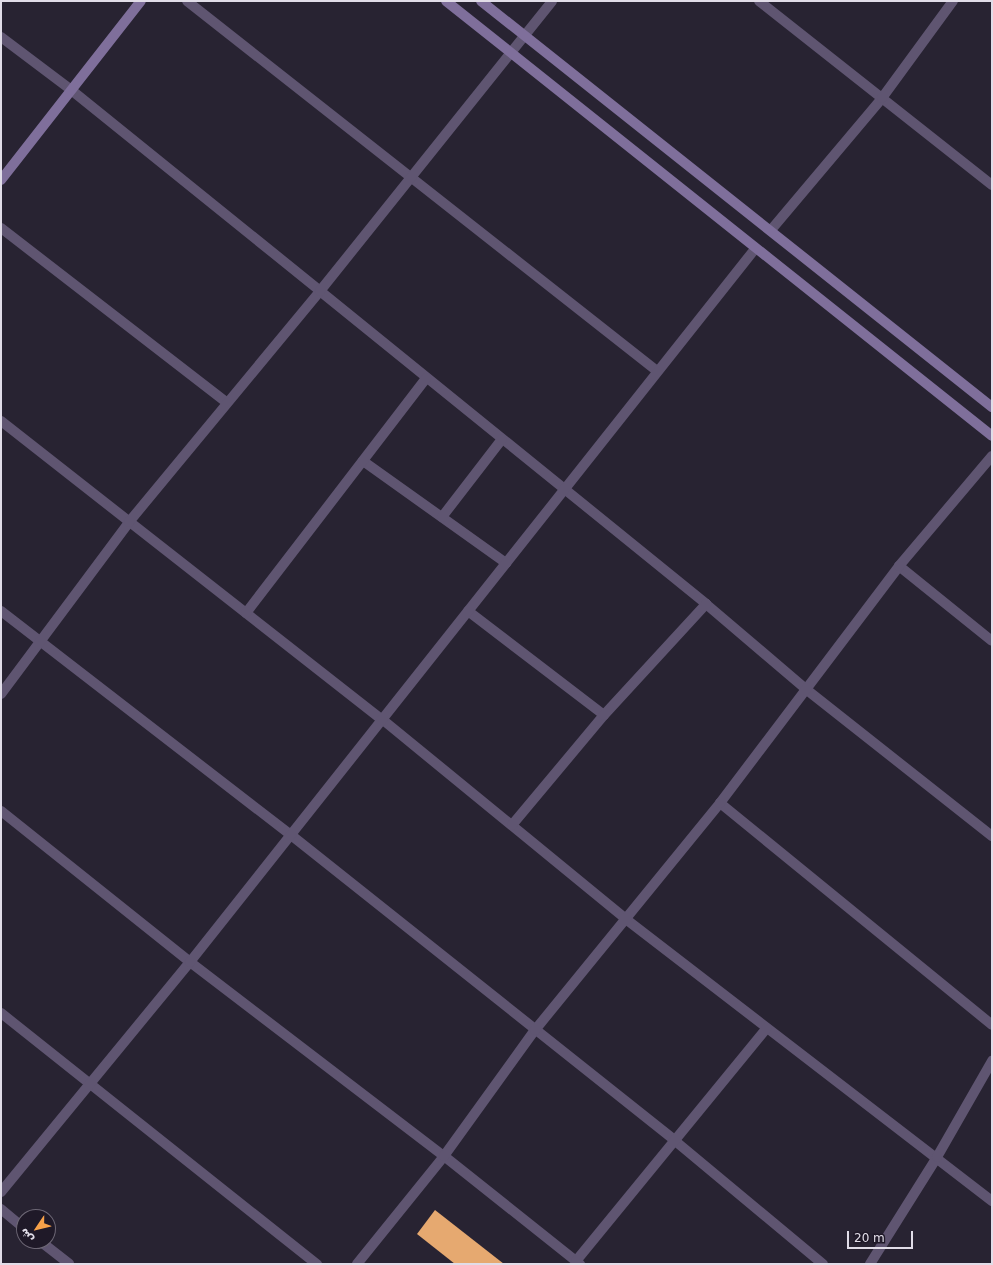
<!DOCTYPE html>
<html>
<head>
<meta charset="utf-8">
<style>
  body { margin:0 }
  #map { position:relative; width:993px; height:1265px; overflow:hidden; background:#282332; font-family:"DejaVu Sans","Noto Sans Arabic",sans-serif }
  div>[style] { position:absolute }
  .building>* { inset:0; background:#e6a970 }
  .street>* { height:10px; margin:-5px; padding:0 5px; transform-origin:5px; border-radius:5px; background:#5f5571 }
  .secondary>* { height:10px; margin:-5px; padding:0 5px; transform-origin:5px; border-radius:5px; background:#7f6f9b }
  span { translate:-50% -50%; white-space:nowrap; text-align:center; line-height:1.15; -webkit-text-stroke:4px #1f1928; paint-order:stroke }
  .frame { position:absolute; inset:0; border:2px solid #e1dde8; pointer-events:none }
  .north { position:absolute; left:16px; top:1209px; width:40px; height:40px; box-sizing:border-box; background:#1f1928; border:1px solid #6d6775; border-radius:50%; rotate:235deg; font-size:11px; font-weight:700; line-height:16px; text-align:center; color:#e1dde8 }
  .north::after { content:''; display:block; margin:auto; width:14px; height:18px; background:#f7a149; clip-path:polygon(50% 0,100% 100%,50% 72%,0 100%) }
  .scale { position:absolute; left:847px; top:1231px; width:66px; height:18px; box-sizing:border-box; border:2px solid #e1dde8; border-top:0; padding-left:5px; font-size:12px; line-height:14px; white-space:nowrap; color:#e1dde8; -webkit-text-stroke:3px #1f1928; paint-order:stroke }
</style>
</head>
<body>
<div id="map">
  <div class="building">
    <div style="clip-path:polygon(435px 1210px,504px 1264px,455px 1264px,417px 1234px)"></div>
  </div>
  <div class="street">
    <div style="left:187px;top:1px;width:598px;rotate:38.21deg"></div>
    <div style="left:759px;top:1px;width:297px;rotate:38.3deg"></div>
    <div style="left:1px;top:37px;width:86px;rotate:37deg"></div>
    <div style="left:70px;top:89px;width:321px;rotate:38.9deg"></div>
    <div style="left:320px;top:291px;width:497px;rotate:39deg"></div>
    <div style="left:706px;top:604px;width:133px;rotate:40.4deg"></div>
    <div style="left:807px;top:690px;width:236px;rotate:38.3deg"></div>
    <div style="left:1px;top:228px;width:284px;rotate:37.7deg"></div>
    <div style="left:771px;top:230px;width:172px;rotate:-49.9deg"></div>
    <div style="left:882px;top:98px;width:120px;rotate:-53.8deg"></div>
    <div style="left:1px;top:421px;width:485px;rotate:38.1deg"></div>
    <div style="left:383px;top:720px;width:315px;rotate:39.3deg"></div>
    <div style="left:627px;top:920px;width:461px;rotate:37.6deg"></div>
    <div style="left:363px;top:461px;width:176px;rotate:35.5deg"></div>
    <div style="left:442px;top:517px;width:98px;rotate:-52.4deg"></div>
    <div style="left:899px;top:566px;width:119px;rotate:38.9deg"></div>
    <div style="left:1px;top:611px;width:366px;rotate:37.7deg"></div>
    <div style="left:291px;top:835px;width:490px;rotate:38.5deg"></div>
    <div style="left:674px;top:1140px;width:194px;rotate:39.8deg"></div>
    <div style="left:468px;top:611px;width:171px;rotate:37.4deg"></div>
    <div style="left:246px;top:613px;width:296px;rotate:-52.5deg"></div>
    <div style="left:1px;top:694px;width:214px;rotate:-53.3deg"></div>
    <div style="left:129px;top:522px;width:300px;rotate:-50.4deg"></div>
    <div style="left:320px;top:291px;width:371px;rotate:-51.3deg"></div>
    <div style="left:720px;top:803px;width:351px;rotate:39.2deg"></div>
    <div style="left:1px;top:811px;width:242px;rotate:38.6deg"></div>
    <div style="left:190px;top:962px;width:320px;rotate:37.4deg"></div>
    <div style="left:444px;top:1156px;width:174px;rotate:38.5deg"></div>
    <div style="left:512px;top:825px;width:143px;rotate:-50.1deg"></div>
    <div style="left:604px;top:715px;width:151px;rotate:-47.4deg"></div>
    <div style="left:1px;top:1013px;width:404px;rotate:38.5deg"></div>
    <div style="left:1px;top:1192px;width:298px;rotate:-50.6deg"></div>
    <div style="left:190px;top:962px;width:910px;rotate:-51.61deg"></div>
    <div style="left:1px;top:1209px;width:30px;rotate:40deg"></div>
    <div style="left:40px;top:1241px;width:37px;rotate:38deg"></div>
    <div style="left:576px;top:1261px;width:301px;rotate:-50.7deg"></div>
    <div style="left:357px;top:1264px;width:139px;rotate:-51.1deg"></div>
    <div style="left:444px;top:1156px;width:155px;rotate:-54.2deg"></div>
    <div style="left:535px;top:1030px;width:293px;rotate:-50.8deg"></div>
    <div style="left:720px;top:803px;width:297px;rotate:-52.9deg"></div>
    <div style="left:899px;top:566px;width:144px;rotate:-49.8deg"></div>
    <div style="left:870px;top:1264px;width:126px;rotate:-57.9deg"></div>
    <div style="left:937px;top:1157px;width:111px;rotate:-60.2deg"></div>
  </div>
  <div class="secondary">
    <div style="left:446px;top:1px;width:698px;rotate:38.54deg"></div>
    <div style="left:481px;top:1px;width:653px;rotate:38.47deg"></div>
    <div style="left:1px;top:180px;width:227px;rotate:-52deg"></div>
  </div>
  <div class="frame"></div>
  <div class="north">ش</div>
  <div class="scale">20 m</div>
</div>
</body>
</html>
